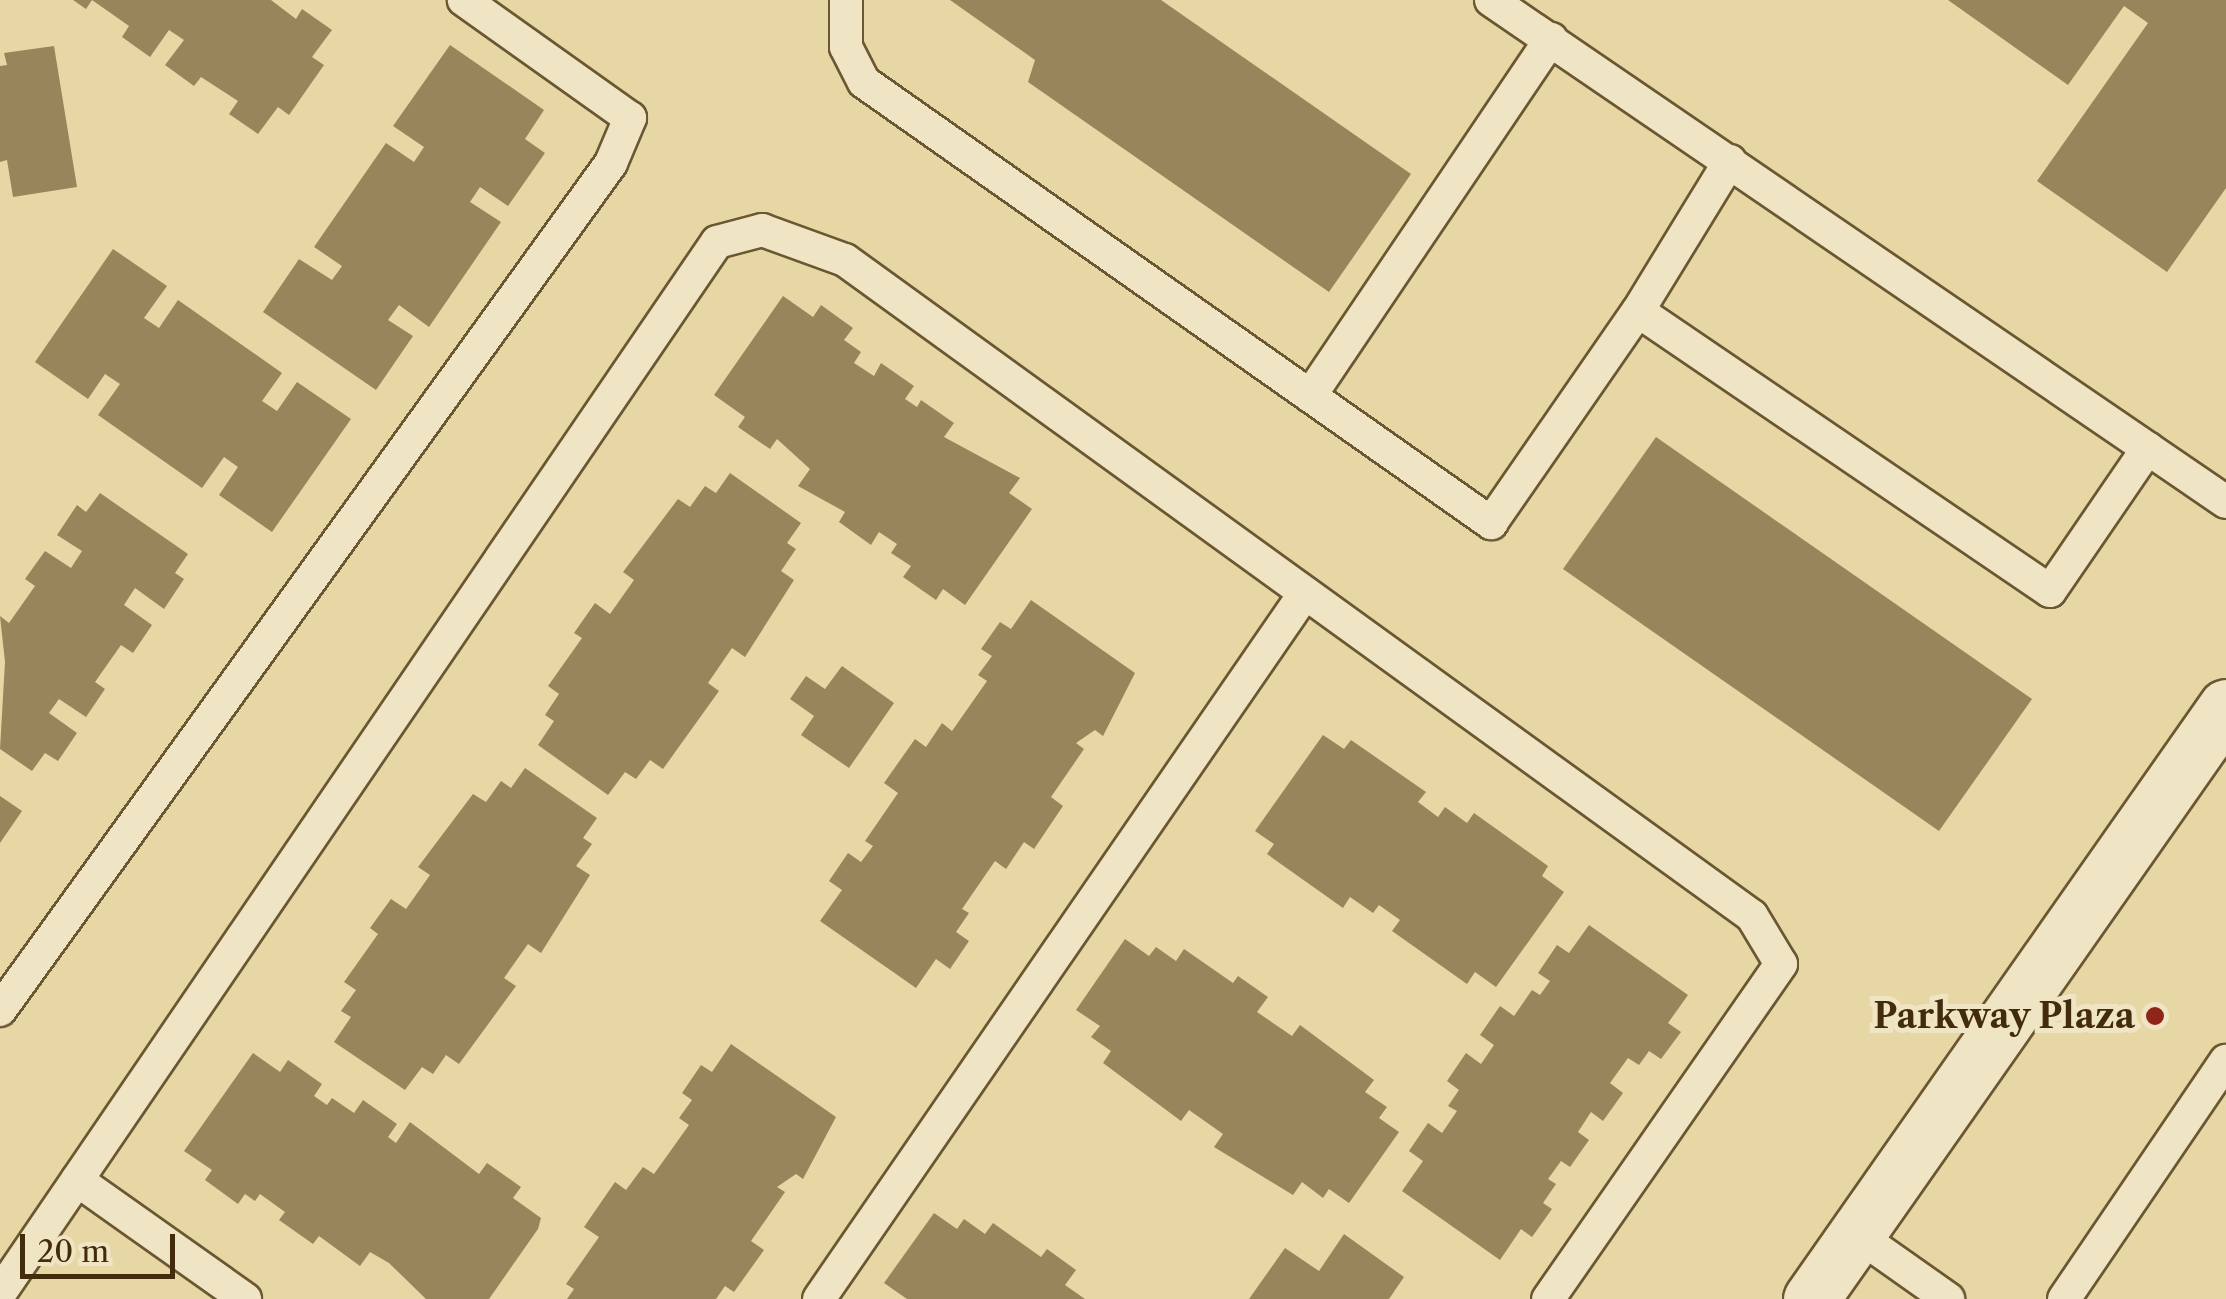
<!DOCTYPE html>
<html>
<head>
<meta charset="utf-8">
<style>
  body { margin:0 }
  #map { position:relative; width:2226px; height:1299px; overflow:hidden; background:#e7d7a5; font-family:"Libre Caslon Text",serif }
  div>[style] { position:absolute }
  .building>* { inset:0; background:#98855b }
  .roads { filter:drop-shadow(2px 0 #6b5732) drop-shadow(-2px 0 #6b5732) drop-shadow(0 2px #6b5732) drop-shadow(0 -2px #6b5732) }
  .lane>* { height:32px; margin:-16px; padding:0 16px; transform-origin:16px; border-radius:16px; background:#efe5c4 }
  .secondary>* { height:55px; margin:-27.5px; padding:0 27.5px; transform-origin:27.5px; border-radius:27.5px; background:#efe5c4 }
  .dots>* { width:28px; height:28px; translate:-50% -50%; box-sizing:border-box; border:5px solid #efe5c4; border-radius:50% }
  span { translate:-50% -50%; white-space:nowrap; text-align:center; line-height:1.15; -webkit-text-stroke:10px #efe5c4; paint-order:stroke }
  .poi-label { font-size:35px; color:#422c0b; font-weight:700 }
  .right { translate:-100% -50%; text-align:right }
  .scale { position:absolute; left:20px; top:1234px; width:155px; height:45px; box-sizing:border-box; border:5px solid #422c0b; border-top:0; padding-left:12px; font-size:30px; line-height:35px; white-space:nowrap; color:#422c0b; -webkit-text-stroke:8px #efe5c4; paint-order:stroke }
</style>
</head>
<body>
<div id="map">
  <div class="building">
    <div style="clip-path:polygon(73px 0,271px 0,296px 19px,302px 9px,332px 30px,312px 57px,324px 65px,289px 115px,278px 107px,258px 134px,229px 114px,238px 101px,201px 77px,194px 86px,165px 65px,184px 40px,169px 30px,150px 57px,122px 37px,129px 26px,92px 0,86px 9px)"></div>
    <div style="clip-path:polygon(950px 0,1161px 0,1411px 174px,1329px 292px,1028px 82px,1035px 60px)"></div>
    <div style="clip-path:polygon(1948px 0,2226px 0,2226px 188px,2167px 272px,2037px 181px,2148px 23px,2124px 6px,2068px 85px)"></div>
    <div style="clip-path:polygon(450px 45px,544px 110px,525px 139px,545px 153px,508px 206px,480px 187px,470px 202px,501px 222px,429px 327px,399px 305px,388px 320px,413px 336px,376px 390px,263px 312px,299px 259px,332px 280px,342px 266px,314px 247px,386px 143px,414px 162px,424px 147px,393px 126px)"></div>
    <div style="clip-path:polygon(54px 46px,77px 187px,13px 197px,7px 160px,0 162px,0 66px,7px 65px,4px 53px)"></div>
    <div style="clip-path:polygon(113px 249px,167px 286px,144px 318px,159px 328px,178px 300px,282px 373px,262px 401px,277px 411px,297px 382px,351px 419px,272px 532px,219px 495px,238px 467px,224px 457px,202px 488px,98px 415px,120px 384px,105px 374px,88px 399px,35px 362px)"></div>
    <div style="clip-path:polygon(783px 296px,813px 317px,821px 305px,853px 328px,844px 340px,861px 352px,854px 363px,874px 376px,881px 363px,914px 386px,905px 399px,917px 407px,921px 400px,954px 423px,944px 437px,1020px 478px,1009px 493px,1032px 509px,965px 605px,943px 589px,936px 600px,903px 577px,911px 566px,891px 553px,897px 544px,879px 532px,871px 545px,839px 522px,845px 512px,798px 486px,810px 469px,777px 439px,770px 449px,738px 427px,745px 417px,714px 395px)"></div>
    <div style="clip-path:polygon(1656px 437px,2032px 699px,1939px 831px,1563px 569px)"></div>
    <div style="clip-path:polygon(730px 473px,801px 523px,787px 543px,796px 549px,781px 571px,794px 580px,745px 657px,732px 648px,708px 683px,719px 691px,663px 769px,650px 760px,636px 779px,625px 772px,608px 795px,538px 745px,554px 721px,545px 715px,559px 694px,548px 686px,582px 638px,574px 633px,595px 603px,610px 614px,634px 580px,623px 572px,678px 499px,690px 507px,705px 486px,716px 493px)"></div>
    <div style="clip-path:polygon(100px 493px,188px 554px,175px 573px,184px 579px,164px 609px,135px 588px,124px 605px,152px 625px,133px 653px,121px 645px,95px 682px,105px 689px,86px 717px,59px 699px,49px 713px,77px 733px,58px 761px,45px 753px,32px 771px,0 749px,5px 662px,0 616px,9px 623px,35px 586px,25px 579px,45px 551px,71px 568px,82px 551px,57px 535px,77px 505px,86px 512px)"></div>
    <div style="clip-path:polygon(1031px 600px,1135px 673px,1103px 736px,1095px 730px,1076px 743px,1084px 749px,1051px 797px,1063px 806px,1034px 849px,1024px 842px,1006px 869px,995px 861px,962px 909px,969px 913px,956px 932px,969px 941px,950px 969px,936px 959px,916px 988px,820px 921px,842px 890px,829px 881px,848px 853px,861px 862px,873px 846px,865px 841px,898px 793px,884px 783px,915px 739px,926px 747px,942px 723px,952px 731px,987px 681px,978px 675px,992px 656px,981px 649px,1000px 622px,1011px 629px)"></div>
    <div style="clip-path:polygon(842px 666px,894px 703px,849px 768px,801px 735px,814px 716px,790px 699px,806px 676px,825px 689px)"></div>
    <div style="clip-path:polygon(1323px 735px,1344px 749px,1351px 740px,1426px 792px,1418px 802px,1438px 817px,1445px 807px,1467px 823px,1474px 813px,1548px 866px,1542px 876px,1564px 892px,1496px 987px,1475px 972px,1467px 984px,1392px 931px,1400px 920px,1379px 905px,1373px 913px,1350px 897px,1343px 908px,1267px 854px,1274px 844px,1255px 831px)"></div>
    <div style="clip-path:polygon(525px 768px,597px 818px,583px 838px,592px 844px,576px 866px,590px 875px,541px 953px,528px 944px,504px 978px,516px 986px,459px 1064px,446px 1055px,433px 1074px,422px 1067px,405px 1090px,334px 1042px,351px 1017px,341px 1011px,356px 990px,344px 982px,378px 934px,370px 928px,391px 899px,406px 909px,430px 875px,418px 867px,473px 794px,486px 802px,501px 781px,511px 788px)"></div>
    <div style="clip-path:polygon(0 796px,22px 811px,0 843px)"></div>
    <div style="clip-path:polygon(1589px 925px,1688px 995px,1668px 1023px,1681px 1032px,1661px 1059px,1649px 1051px,1639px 1065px,1628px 1058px,1610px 1083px,1623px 1093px,1603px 1121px,1591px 1112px,1578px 1132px,1589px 1140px,1570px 1167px,1561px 1161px,1548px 1179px,1556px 1184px,1543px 1203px,1552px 1209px,1532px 1237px,1521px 1229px,1500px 1260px,1402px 1191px,1423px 1161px,1409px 1151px,1428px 1123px,1442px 1133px,1457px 1111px,1448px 1106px,1459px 1090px,1447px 1081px,1466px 1053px,1481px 1064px,1494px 1045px,1480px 1035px,1500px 1006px,1514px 1016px,1532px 990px,1540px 995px,1550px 981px,1538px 973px,1557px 945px,1569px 953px)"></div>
    <div style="clip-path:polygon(1125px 939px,1149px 956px,1156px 947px,1176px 961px,1184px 949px,1233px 983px,1238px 976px,1268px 997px,1257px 1012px,1292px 1036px,1300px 1025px,1374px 1080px,1365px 1092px,1387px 1107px,1379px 1118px,1399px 1132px,1349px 1203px,1329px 1189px,1323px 1198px,1302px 1182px,1293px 1195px,1214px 1147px,1223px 1134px,1189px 1110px,1181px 1121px,1103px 1063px,1111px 1051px,1091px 1037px,1100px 1026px,1076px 1010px)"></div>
    <div style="clip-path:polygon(731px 1044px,836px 1117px,803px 1179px,796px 1174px,777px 1187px,785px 1192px,751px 1241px,764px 1250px,734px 1292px,725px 1286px,716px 1299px,567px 1299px,574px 1289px,566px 1284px,599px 1237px,584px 1227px,615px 1182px,626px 1190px,643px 1167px,654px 1174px,689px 1125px,679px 1118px,692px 1100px,682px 1093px,701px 1065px,712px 1072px)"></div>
    <div style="clip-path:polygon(253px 1053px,280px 1072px,288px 1060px,322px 1084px,314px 1096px,327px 1105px,332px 1098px,354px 1113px,363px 1100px,397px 1124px,388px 1137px,396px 1143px,410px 1122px,479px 1174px,487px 1163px,521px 1187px,513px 1198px,541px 1218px,538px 1229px,489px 1299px,426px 1299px,389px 1263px,370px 1252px,360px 1266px,319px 1236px,313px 1244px,279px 1220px,285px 1212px,260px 1194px,255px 1201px,245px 1194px,238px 1204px,205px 1180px,212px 1170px,184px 1151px)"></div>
    <div style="clip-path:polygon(934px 1213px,957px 1229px,964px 1219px,985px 1234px,993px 1223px,1041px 1257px,1047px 1249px,1076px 1270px,1065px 1285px,1085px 1299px,907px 1299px,884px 1283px)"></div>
    <div style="clip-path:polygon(1344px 1234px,1404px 1277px,1389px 1299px,1249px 1299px,1285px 1248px,1319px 1271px)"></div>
  </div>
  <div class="roads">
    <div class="lane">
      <div style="left:846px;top:0;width:47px;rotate:90deg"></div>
      <div style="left:846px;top:47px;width:39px;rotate:63deg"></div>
      <div style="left:864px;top:82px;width:767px;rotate:35.12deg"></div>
      <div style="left:1491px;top:523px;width:258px;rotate:-55.3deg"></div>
      <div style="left:1638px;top:311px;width:498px;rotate:34.2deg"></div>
      <div style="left:2050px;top:591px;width:173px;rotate:-55.6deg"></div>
      <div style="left:1491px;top:0;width:890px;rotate:34.33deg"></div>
      <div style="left:1638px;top:311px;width:176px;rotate:-58.5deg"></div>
      <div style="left:1310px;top:396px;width:431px;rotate:-56deg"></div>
      <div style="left:0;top:1010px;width:1044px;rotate:-54.19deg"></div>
      <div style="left:611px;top:163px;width:49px;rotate:-67.1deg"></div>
      <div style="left:630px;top:118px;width:204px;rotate:-144.6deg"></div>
      <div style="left:77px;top:1180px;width:206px;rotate:35.3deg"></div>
      <div style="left:1856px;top:1234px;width:113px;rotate:35.2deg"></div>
      <div style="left:0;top:1293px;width:1272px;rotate:-55.7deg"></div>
      <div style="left:717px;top:242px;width:47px;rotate:-14.9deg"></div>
      <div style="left:762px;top:230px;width:88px;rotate:19.9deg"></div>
      <div style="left:845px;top:260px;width:1119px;rotate:35.88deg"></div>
      <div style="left:1752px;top:916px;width:56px;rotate:58.9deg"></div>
      <div style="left:1781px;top:964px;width:408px;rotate:124.8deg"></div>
      <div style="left:819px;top:1299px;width:857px;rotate:-55.46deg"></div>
      <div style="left:2064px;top:1299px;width:288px;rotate:-55.8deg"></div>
    </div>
    <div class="secondary">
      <div style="left:1811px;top:1299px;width:723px;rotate:-54.97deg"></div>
    </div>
  </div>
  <div class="dots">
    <div style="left:2155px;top:1016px;background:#8f2418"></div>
  </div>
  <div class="poi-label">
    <span class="right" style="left:2135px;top:1016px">Parkway Plaza</span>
  </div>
  <div class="scale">20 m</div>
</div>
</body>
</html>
